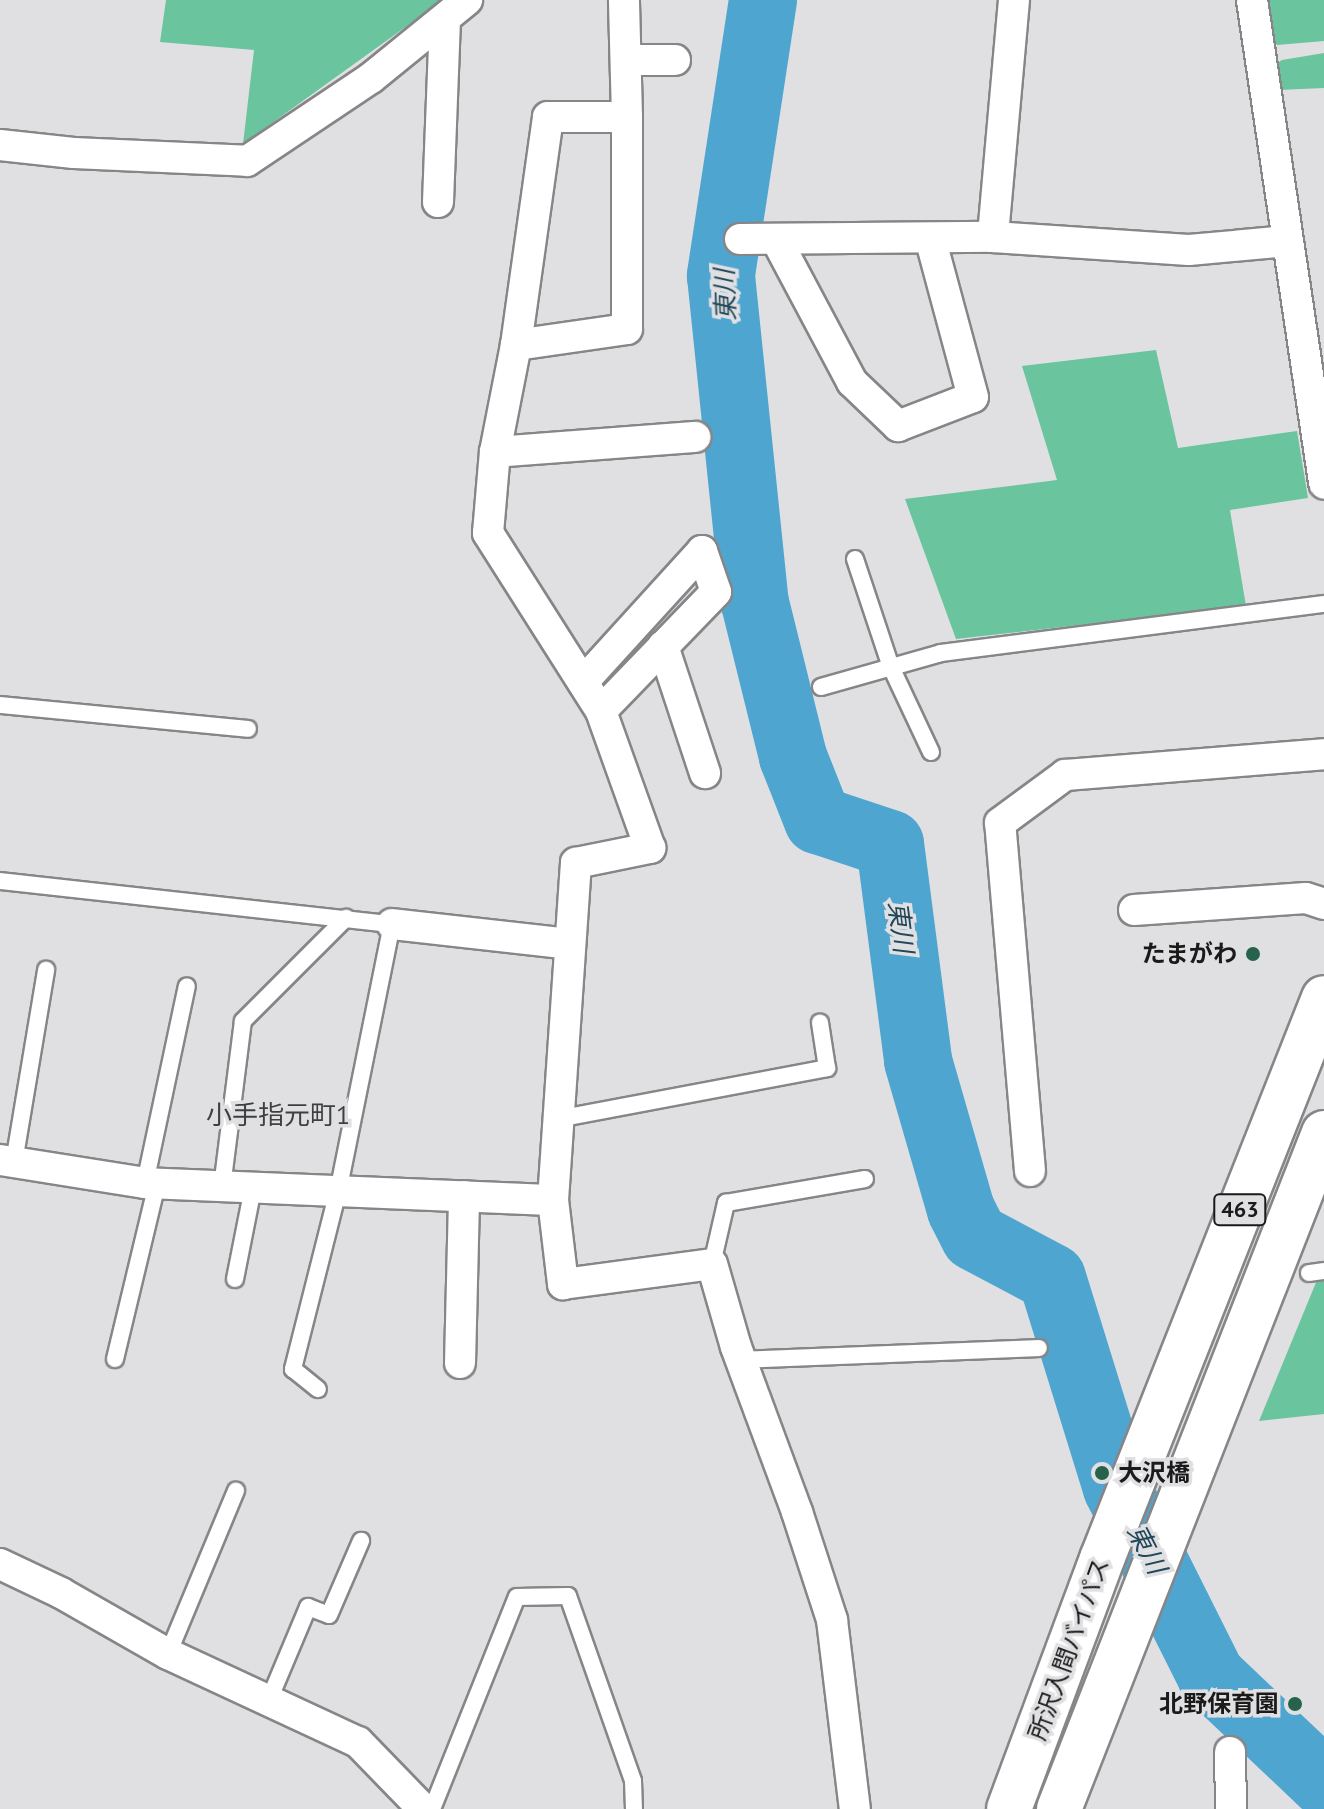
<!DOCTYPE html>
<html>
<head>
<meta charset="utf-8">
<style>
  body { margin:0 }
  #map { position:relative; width:1324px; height:1809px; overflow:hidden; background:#e0e0e2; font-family:"PT Sans","Noto Sans JP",sans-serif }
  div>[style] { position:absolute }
  .forest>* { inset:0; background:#6ac49e }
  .river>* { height:68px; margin:-34px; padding:0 34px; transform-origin:34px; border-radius:34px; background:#4ea6d0 }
  .roads { filter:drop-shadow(2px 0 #868688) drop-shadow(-2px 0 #868688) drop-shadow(0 2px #868688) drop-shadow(0 -2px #868688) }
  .service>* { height:16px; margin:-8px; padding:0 8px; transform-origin:8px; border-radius:8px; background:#fff }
  .minor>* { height:30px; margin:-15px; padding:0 15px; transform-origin:15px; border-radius:15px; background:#fff }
  .trunk>* { height:44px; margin:-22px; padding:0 22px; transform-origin:22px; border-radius:22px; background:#fff }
  .dots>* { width:22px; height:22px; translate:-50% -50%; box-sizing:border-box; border:4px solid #e0e0e2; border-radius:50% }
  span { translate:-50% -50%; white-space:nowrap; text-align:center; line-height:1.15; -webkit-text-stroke:7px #e0e0e2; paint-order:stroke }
  .shield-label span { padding:2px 6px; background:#e0e0e2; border:2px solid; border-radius:6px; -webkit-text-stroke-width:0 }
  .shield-label { font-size:22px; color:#1a1a1b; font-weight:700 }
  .poi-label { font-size:24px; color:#1a1a1b; font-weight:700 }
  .right { translate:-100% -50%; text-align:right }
  .left { translate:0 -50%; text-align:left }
  .street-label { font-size:24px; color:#1a1a1b }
  .water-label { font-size:26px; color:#214759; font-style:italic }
  .neighbourhood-label { font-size:26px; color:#3e3f40 }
</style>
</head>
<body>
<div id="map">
  <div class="forest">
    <div style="clip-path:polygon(166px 0,443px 0,243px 144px,254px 50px,160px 42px)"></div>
    <div style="clip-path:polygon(1268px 0,1324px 0,1324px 41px,1277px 45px,1272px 38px)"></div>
    <div style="clip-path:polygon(1324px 53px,1324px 88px,1279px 90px,1276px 64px,1282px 60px)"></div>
    <div style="clip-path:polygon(1156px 350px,1178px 448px,1297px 431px,1308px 498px,1230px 510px,1246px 606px,956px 639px,905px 499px,1057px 480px,1022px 366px)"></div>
    <div style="clip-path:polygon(1324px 1279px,1324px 1414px,1259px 1421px,1317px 1280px)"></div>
  </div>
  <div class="river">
    <div style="left:763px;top:0;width:279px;rotate:98.7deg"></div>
    <div style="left:721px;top:276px;width:329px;rotate:84.1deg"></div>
    <div style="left:755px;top:603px;width:159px;rotate:76.1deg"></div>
    <div style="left:793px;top:757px;width:68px;rotate:68.4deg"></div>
    <div style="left:818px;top:820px;width:76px;rotate:18.4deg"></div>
    <div style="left:890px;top:844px;width:219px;rotate:82.6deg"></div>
    <div style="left:918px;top:1061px;width:155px;rotate:73.9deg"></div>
    <div style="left:961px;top:1210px;width:30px;rotate:63deg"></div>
    <div style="left:975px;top:1237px;width:87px;rotate:28deg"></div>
    <div style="left:1052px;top:1278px;width:220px;rotate:72.8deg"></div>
    <div style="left:1117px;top:1488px;width:210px;rotate:63.4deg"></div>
    <div style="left:1211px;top:1676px;width:156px;rotate:43.4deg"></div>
  </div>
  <div class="roads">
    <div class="service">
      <div style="left:855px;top:559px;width:114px;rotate:71.6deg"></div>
      <div style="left:891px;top:667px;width:94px;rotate:64.8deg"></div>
      <div style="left:821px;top:687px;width:125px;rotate:-15.8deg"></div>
      <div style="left:941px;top:653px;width:386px;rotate:-7.3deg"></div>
      <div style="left:0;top:705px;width:249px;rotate:5.5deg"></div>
      <div style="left:0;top:881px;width:394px;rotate:6.3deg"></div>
      <div style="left:392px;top:924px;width:272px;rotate:101.4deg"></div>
      <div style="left:338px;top:1191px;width:184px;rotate:104.2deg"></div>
      <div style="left:293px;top:1369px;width:32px;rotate:39deg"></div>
      <div style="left:558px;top:1119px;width:274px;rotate:-10.7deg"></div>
      <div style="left:827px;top:1068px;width:46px;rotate:-98.8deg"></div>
      <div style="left:14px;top:1162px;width:195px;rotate:-80.5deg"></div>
      <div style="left:145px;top:1183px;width:201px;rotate:-78deg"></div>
      <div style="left:222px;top:1187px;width:167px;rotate:-82.8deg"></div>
      <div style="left:243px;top:1021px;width:146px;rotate:-45deg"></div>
      <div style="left:712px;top:1264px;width:63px;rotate:-77.1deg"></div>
      <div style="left:726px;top:1203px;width:141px;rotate:-9.8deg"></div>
      <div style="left:1309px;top:1273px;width:15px;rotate:-8deg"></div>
      <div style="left:235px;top:1279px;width:93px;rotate:-78.8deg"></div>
      <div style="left:115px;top:1359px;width:180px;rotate:-76.5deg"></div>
      <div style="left:740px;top:1360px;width:299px;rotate:-2.3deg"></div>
      <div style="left:168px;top:1654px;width:177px;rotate:-67.4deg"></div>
      <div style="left:269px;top:1700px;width:101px;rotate:-67.2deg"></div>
      <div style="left:308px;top:1607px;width:22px;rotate:21deg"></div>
      <div style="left:329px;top:1615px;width:81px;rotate:-66.6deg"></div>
      <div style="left:432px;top:1809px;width:228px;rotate:-68.2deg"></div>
      <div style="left:517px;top:1597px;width:51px;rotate:-1.1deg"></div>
      <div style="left:568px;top:1596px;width:196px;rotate:70.6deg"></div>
      <div style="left:633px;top:1781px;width:28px;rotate:88deg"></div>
    </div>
    <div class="minor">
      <div style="left:1014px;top:0;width:238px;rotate:95.1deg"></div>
      <div style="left:993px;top:237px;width:196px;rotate:3.8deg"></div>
      <div style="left:1189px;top:250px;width:99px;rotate:-5.2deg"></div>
      <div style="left:1252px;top:0;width:489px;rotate:81.5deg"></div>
      <div style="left:626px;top:60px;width:49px"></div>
      <div style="left:0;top:145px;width:74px;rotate:6.2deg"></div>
      <div style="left:74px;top:153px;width:173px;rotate:2.6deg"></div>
      <div style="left:247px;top:161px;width:149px;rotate:-33.8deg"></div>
      <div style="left:371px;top:78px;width:124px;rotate:-39.1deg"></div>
      <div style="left:438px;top:202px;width:183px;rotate:-87.8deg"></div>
      <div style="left:740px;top:239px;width:253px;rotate:-0.5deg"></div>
      <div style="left:776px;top:239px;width:162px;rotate:62deg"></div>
      <div style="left:852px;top:382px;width:64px;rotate:43.7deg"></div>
      <div style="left:898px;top:426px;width:80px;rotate:-21.1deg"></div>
      <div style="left:973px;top:397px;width:165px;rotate:-105.1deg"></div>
      <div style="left:516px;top:345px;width:112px;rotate:-8.2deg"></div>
      <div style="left:627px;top:329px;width:212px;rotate:-90deg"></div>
      <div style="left:495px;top:452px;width:201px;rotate:-4.3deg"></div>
      <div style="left:663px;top:646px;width:134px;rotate:71.7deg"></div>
      <div style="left:583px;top:682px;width:177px;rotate:-47.7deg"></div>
      <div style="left:702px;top:551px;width:43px;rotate:71.1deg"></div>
      <div style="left:716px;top:592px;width:165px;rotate:134deg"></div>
      <div style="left:1134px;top:910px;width:172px;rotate:-4deg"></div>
      <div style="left:1306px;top:898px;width:19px;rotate:18deg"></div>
      <div style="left:392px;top:924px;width:179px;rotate:6.4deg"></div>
      <div style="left:0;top:1160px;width:147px;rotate:9deg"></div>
      <div style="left:145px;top:1183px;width:408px;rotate:2.4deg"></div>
      <div style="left:553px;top:1200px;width:85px;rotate:83.2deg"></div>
      <div style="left:563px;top:1284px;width:150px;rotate:-7.6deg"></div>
      <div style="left:712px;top:1264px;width:86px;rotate:73.9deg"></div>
      <div style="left:736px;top:1347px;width:176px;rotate:69.7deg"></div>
      <div style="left:797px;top:1512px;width:114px;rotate:72deg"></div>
      <div style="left:832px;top:1620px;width:190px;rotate:83.1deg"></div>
      <div style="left:1030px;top:1171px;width:349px;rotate:-94.9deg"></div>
      <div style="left:1000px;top:823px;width:81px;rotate:-36.4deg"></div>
      <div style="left:1065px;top:775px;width:260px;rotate:-4.6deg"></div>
      <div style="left:553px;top:1200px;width:338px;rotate:-86.1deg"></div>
      <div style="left:576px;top:863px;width:76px;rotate:-11.5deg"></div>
      <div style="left:650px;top:848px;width:145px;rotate:-109.7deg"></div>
      <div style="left:601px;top:711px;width:211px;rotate:-122.4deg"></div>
      <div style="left:488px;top:533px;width:81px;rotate:-85.1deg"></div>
      <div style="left:495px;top:452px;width:109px;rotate:-78.9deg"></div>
      <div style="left:516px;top:345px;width:230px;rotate:-82deg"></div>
      <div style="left:548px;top:117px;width:79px"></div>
      <div style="left:627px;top:117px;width:117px;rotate:-91.5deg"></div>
      <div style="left:460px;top:1363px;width:167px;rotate:-88.6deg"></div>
      <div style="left:0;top:1564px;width:68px;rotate:25.4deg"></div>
      <div style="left:61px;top:1593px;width:123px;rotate:29.7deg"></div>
      <div style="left:168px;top:1654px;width:209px;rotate:24.9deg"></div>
      <div style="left:358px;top:1742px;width:93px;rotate:45.9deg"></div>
      <div style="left:1230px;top:1752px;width:57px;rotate:89deg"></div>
    </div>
    <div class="trunk">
      <div style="left:1009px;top:1809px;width:267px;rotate:-69.6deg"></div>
      <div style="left:1102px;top:1559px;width:603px;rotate:-68.41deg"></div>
      <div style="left:1059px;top:1809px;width:726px;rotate:-68.59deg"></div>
    </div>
  </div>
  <div class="dots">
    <div style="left:1253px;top:954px;background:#27624c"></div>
    <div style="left:1102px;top:1473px;background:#27624c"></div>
    <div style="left:1295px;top:1704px;background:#27624c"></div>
  </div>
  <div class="shield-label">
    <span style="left:1240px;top:1210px">463</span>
  </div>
  <div class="poi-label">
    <span class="right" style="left:1237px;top:954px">たまがわ</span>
    <span class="left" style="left:1118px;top:1473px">大沢橋</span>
    <span class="right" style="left:1279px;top:1704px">北野保育園</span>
  </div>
  <div class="street-label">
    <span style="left:1069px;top:1649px;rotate:-70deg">所沢入間バイパス</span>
  </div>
  <div class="water-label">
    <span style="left:725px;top:295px;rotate:-92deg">東川</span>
    <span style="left:901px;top:927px;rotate:83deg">東川</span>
    <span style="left:1147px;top:1549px;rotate:63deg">東川</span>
  </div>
  <div class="neighbourhood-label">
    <span style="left:278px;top:1115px">小手指元町1</span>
  </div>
</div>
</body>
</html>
